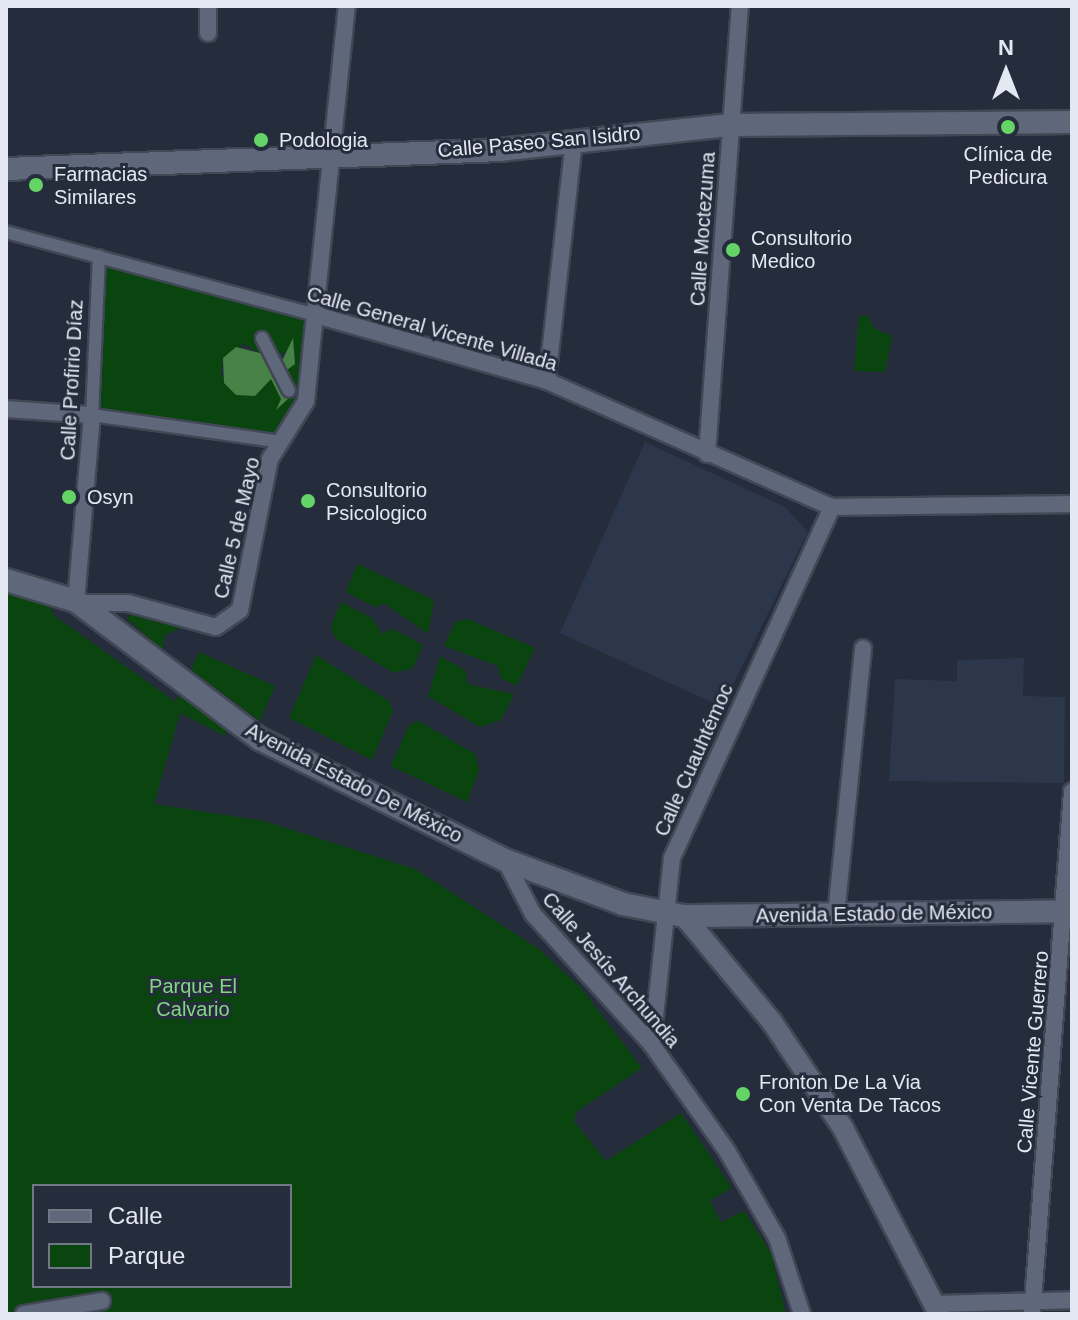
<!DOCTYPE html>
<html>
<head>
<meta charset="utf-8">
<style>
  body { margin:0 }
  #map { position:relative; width:1078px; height:1320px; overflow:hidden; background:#252c3c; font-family:Arial,sans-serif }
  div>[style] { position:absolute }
  .built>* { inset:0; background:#2d374b }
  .green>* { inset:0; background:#0a440f }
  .water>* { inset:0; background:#478347 }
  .roads { filter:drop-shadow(2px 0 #414755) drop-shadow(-2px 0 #414755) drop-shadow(0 2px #414755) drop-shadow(0 -2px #414755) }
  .pedestrian>* { height:12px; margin:-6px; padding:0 6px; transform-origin:6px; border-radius:6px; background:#5f677a }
  .minor>* { height:16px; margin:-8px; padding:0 8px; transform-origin:8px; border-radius:8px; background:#5f677a }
  .tertiary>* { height:20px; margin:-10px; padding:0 10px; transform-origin:10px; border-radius:10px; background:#5f677a }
  .secondary>* { height:22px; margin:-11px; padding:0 11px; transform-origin:11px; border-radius:11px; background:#5f677a }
  .dots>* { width:22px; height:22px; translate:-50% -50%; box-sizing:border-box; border:4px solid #252c3c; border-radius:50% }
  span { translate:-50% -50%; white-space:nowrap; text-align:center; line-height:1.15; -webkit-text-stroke:6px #252c3c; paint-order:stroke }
  .poi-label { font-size:20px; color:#e4e8f3 }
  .left { translate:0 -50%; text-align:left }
  .street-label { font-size:20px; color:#e4e8f3 }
  .park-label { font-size:20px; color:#83d583 }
  .frame { position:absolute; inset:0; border:8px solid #e4e8f3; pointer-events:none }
  .legend { position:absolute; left:32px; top:1184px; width:260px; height:104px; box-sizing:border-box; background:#252c3c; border:2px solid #717785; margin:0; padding:10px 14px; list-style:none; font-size:24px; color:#e4e8f3 }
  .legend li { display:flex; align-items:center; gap:16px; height:40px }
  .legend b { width:40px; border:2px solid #717785 }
  .north { position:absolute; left:966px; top:32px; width:80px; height:80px; -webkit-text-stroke:6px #252c3c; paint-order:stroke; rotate:0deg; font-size:22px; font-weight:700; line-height:32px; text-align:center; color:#e4e8f3 }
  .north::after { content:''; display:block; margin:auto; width:28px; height:36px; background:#e4e8f3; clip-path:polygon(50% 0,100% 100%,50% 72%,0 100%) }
</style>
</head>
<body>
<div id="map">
  <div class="built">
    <div style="clip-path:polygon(645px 442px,785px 507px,808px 532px,722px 707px,560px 633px)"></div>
    <div style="clip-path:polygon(1024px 658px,1023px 696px,1065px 697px,1064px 783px,889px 781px,895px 679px,957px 681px,957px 660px)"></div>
  </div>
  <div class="green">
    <div style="clip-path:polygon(evenodd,101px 260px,308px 308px,300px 401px,286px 427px,265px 437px,96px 409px,101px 260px,244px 344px,267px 358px,292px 350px,295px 363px,279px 376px,286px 404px,271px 379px,255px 396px,221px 375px,223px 358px,244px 344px)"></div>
    <div style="clip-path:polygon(867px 315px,874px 328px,892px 336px,885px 372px,854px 371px,859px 316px)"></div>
    <div style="clip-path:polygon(357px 564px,434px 600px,428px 634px,384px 603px,375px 607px,346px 592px)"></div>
    <div style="clip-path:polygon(evenodd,6px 593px,49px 599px,53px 615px,176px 702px,179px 694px,227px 728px,225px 736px,180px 713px,154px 804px,264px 821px,415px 869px,539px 949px,581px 988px,642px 1068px,576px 1112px,574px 1121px,606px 1161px,681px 1113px,732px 1188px,710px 1200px,721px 1222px,744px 1211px,771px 1253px,786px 1314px,6px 1314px,6px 593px,34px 1186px,290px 1186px,290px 1286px,34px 1286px,34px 1186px)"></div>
    <div style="clip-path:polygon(341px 602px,372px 618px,382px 634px,393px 629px,423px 645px,413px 668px,394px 673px,335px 638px,331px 626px)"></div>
    <div style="clip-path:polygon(131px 614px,132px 615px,180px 628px,165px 635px,163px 650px,127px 619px)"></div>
    <div style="clip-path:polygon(468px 619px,535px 648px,517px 686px,500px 678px,498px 666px,444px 646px,455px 622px)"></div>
    <div style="clip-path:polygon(199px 652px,275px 686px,260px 721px,191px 670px)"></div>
    <div style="clip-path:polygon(316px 655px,389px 701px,393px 711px,372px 760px,289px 718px)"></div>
    <div style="clip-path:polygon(440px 656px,466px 671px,467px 684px,514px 694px,501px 720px,480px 727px,428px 696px)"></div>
    <div style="clip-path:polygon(419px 721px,475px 754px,479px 770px,467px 802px,391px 766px,409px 725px)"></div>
  </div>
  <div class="water">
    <div style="clip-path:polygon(293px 338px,295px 364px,279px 376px,288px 399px,276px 410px,281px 399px,271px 379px,255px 396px,236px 395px,224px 383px,223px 358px,236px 347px,283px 359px)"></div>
  </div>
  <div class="roads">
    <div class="pedestrian">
      <div style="left:6px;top:232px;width:321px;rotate:15deg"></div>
      <div style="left:99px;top:256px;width:159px;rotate:92.5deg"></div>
      <div style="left:92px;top:415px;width:192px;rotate:8.1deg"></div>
      <div style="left:262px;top:338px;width:59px;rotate:63deg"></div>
    </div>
    <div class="minor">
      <div style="left:208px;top:6px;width:27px;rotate:90deg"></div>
      <div style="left:316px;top:315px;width:240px;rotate:15.9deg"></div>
      <div style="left:547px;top:381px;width:312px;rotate:23.9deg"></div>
      <div style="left:832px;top:507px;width:240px;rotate:-0.7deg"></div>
      <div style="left:547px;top:381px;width:243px;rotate:-83.6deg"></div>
      <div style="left:6px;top:409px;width:86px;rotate:4deg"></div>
      <div style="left:92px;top:415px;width:187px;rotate:94.9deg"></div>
      <div style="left:707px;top:454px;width:449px;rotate:-85.8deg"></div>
      <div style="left:78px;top:603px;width:50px"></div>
      <div style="left:128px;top:603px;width:91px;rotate:15.3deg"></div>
      <div style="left:216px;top:627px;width:29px;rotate:-35deg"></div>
      <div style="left:240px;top:610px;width:154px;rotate:-78.8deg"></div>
      <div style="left:270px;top:459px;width:68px;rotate:-58.2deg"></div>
      <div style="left:306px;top:401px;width:397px;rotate:-84.1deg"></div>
      <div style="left:505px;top:860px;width:61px;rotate:62.6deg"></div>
      <div style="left:533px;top:914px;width:177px;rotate:47.7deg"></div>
      <div style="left:652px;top:1045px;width:130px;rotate:54.7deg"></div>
      <div style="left:727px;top:1151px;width:100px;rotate:60.1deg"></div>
      <div style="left:777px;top:1238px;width:80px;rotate:71.8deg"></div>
      <div style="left:836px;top:915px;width:268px;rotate:-84.2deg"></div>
      <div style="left:652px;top:1045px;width:188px;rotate:-83.9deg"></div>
      <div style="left:672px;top:858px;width:386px;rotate:-65.5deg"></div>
      <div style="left:933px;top:1304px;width:139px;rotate:-1.6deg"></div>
      <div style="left:24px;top:1314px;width:79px;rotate:-9.5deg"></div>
      <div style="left:1032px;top:1314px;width:524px;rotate:-85.62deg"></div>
    </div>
    <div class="tertiary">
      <div style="left:684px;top:916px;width:138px;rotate:50.3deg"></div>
      <div style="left:772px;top:1022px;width:128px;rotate:56.2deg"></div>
      <div style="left:843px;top:1128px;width:209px;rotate:62.7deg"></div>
    </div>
    <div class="secondary">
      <div style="left:6px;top:169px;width:493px;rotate:-2.2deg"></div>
      <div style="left:499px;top:150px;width:233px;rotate:-6.2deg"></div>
      <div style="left:731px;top:125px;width:341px;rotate:-0.5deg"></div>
      <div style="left:6px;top:580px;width:73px;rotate:16.7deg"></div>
      <div style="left:76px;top:601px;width:230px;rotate:36.9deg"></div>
      <div style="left:260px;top:739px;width:273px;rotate:26.3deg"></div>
      <div style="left:505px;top:860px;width:126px;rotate:20.4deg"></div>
      <div style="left:623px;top:904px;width:62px;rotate:11.1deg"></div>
      <div style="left:684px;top:916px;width:388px;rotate:-0.7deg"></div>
    </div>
  </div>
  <div class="dots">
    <div style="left:1008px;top:127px;background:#65d467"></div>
    <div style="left:261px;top:140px;background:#65d467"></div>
    <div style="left:36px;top:185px;background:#65d467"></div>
    <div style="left:733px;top:250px;background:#65d467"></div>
    <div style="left:69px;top:497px;background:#65d467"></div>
    <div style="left:308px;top:501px;background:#65d467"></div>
    <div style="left:743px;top:1094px;background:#65d467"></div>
  </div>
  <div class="poi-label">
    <span class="left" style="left:279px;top:140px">Podologia</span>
    <span style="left:1008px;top:166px">Clínica de<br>Pedicura</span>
    <span class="left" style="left:54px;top:186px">Farmacias<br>Similares</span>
    <span class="left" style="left:751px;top:250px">Consultorio<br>Medico</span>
    <span class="left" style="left:326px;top:502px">Consultorio<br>Psicologico</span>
    <span class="left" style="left:87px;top:497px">Osyn</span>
    <span class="left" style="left:759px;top:1094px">Fronton De La Via<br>Con Venta De Tacos</span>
  </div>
  <div class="street-label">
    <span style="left:539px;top:142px;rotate:-5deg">Calle Paseo San Isidro</span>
    <span style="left:703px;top:229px;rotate:-86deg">Calle Moctezuma</span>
    <span style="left:432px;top:329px;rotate:16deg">Calle General Vicente Villada</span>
    <span style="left:72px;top:380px;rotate:-87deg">Calle Profirio Díaz</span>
    <span style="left:237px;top:528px;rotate:-77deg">Calle 5 de Mayo</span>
    <span style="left:694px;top:760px;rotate:-66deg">Calle Cuauhtémoc</span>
    <span style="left:354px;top:783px;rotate:27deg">Avenida Estado De México</span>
    <span style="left:874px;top:914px;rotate:-1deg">Avenida Estado de México</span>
    <span style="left:611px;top:970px;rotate:49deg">Calle Jesús Archundia</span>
    <span style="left:1033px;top:1052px;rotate:-85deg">Calle Vicente Guerrero</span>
  </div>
  <div class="park-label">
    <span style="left:193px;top:998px">Parque El<br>Calvario</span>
  </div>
  <div class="frame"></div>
  <ul class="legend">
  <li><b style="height:10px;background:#5f677a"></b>Calle</li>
  <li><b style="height:22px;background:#0a440f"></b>Parque</li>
  </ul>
  <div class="north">N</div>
</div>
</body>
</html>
